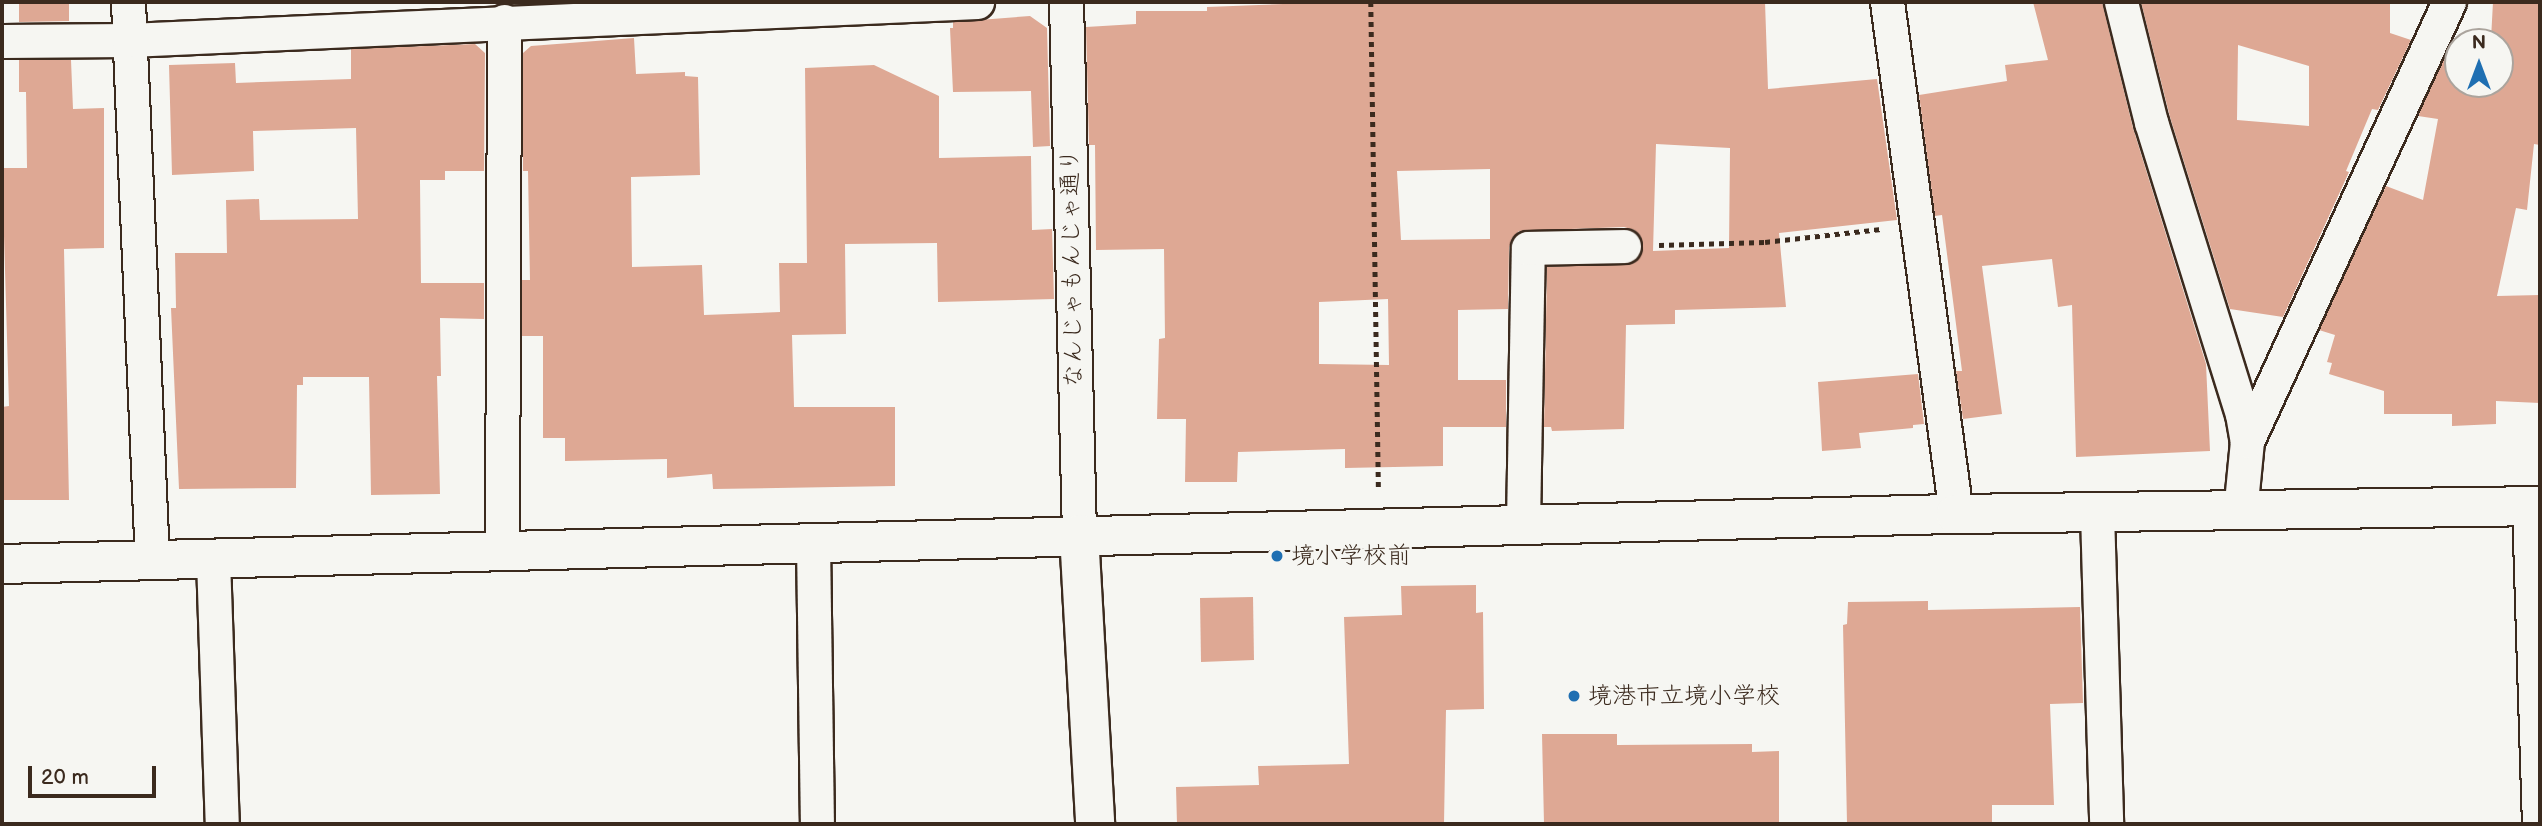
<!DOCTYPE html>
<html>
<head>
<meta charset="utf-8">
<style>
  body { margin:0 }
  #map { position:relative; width:2542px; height:826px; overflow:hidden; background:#f6f6f2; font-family:"Balsamiq Sans","Klee One",sans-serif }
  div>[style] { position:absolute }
  .building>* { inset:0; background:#dea894 }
  .path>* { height:4.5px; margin-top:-2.25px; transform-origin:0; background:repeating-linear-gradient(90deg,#3b2a1e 0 5px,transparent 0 10px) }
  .roads { filter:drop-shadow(2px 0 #3b2a1e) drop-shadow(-2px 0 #3b2a1e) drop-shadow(0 2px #3b2a1e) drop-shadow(0 -2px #3b2a1e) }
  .street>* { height:33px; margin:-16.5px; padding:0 16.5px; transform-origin:16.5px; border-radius:16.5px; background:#f6f6f2 }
  .secondary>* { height:38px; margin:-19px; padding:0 19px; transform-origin:19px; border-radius:19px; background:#f6f6f2 }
  .dots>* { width:19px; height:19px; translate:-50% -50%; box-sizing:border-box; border:4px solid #f6f6f2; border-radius:50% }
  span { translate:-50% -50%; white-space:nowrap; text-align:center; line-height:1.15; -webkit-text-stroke:5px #f6f6f2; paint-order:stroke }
  .street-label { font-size:24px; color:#3b2a1e }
  .poi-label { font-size:24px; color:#3b2a1e }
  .left { translate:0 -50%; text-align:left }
  .frame { position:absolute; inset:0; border:4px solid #3b2a1e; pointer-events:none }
  .north { position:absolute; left:2444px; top:28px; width:70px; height:70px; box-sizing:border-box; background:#f6f6f2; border:2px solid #aba49d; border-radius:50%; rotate:0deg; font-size:19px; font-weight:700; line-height:28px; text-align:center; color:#3b2a1e }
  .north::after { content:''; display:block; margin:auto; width:24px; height:32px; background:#1f6fb2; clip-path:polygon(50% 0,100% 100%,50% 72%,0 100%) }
  .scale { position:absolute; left:28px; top:766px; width:128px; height:32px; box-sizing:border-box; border:4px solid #3b2a1e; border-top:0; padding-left:9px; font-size:21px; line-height:24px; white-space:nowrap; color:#3b2a1e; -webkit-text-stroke:5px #f6f6f2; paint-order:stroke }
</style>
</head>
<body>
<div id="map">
  <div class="building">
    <div style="clip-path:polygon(19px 2px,69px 2px,69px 21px,19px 22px)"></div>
    <div style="clip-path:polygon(evenodd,1336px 2px,1409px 2px,1409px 4px,1765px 2px,1768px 89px,1877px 79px,1897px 220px,1779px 233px,1786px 307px,1675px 310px,1675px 324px,1626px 325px,1624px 429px,1552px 431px,1551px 427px,1544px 427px,1547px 267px,1633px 263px,1641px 255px,1641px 237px,1634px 230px,1624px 227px,1519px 231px,1512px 238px,1509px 248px,1508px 309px,1458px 310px,1458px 380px,1506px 380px,1506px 427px,1443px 427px,1443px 466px,1345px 468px,1345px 449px,1238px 452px,1237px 482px,1185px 482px,1186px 419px,1157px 419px,1159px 339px,1165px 338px,1164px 249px,1096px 250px,1095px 145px,1089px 145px,1086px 27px,1136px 24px,1136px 11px,1207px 11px,1207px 7px,1336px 2px,1656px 144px,1730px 148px,1729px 248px,1653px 251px,1656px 144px,1336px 2px,1490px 169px,1490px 239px,1401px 240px,1397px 171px,1490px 169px,1336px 2px,1388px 299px,1389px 365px,1319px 364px,1319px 302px,1388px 299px)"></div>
    <div style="clip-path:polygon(2033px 2px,2102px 2px,2133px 128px,2206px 364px,2210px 451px,2076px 457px,2072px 305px,2058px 307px,2052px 259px,1982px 266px,2002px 414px,1963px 419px,1956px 371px,1962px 371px,1942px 215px,1935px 216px,1919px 95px,2007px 81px,2005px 65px,2048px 60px)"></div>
    <div style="clip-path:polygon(evenodd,2141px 2px,2390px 2px,2390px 33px,2411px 40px,2378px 110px,2372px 109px,2346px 171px,2349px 172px,2283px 317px,2230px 309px,2170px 117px,2141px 2px,2238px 45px,2309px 66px,2309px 126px,2237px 120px,2238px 45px)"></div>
    <div style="clip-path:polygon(2493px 2px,2540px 2px,2540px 145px,2534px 144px,2527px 210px,2516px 208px,2497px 296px,2540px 295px,2540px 403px,2496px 401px,2496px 424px,2452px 426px,2452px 414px,2384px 414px,2384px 391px,2329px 374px,2332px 363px,2327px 362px,2335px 335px,2319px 330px,2386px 186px,2423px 200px,2438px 119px,2418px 116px,2447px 51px,2458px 55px,2458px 84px,2500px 84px,2500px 42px,2465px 42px,2466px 34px,2491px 39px)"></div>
    <div style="clip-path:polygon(1030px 16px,1047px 28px,1050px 146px,1033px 147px,1031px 91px,953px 92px,950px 28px,953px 28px,953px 22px)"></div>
    <div style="clip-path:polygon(634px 38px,636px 74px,685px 72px,685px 76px,698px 77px,700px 175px,631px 177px,632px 267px,702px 265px,704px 315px,780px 312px,779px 263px,807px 263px,805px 68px,874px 65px,939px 96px,939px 158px,1031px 156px,1032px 230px,1052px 229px,1054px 299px,938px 302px,937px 243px,845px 244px,846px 334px,792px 335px,794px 407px,895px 407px,895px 486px,713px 489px,712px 474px,667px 478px,667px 459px,565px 461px,565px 438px,543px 438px,543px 336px,522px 336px,522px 280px,530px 280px,528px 171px,523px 171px,523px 53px,531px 46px)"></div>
    <div style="clip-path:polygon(475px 44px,485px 53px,484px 171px,445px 171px,445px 180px,420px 180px,421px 283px,484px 283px,484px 319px,440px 318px,441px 376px,437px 376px,440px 494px,371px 495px,369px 377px,303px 377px,303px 385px,297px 385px,296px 488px,179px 489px,171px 308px,176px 308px,175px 253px,227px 253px,226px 200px,259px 199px,260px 220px,358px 219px,356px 128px,253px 131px,254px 171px,172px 175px,169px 65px,235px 63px,236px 83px,351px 79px,351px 49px)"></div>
    <div style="clip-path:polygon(19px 60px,71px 60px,73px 109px,104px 108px,104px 248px,64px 249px,69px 500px,2px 500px,2px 407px,9px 406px,2px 168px,27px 168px,26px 92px,19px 92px)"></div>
    <div style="clip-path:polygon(1918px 374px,1924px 424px,1913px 425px,1913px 428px,1859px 433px,1861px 448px,1822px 451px,1818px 382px)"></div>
    <div style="clip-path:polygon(1476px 585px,1476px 613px,1483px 612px,1484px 709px,1446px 710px,1444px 824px,1177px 824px,1176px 787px,1259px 785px,1258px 766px,1349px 764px,1344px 617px,1402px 615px,1401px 586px)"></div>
    <div style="clip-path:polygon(1253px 597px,1254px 660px,1201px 662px,1200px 598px)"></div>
    <div style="clip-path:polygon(1928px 601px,1928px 610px,2080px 607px,2083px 703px,2050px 704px,2054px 805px,1992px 805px,1992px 822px,1847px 824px,1843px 625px,1847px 624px,1848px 602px)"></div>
    <div style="clip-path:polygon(1542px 734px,1617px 734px,1617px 745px,1752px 744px,1752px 752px,1779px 751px,1779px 824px,1544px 824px)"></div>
  </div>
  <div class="path">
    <div style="left:1371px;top:2px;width:487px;rotate:89.1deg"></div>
    <div style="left:1659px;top:245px;width:106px;rotate:-1.6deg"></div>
    <div style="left:1765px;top:242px;width:117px;rotate:-6.4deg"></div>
  </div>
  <div class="roads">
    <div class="street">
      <div style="left:128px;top:2px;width:560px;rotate:87.54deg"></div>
      <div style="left:1066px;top:2px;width:532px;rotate:88.6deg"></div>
      <div style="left:1887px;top:2px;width:517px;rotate:82.32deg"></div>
      <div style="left:2121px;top:2px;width:124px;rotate:76deg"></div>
      <div style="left:2151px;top:122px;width:306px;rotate:72.7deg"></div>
      <div style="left:2242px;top:414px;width:27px;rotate:80deg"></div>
      <div style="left:2247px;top:441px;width:71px;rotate:95.6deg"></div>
      <div style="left:2px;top:41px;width:127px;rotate:-0.5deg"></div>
      <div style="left:129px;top:40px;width:849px;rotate:-2.57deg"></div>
      <div style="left:2247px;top:441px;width:483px;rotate:-65.3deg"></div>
      <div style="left:2529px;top:506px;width:318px;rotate:88.2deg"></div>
      <div style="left:2097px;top:513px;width:311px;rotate:88.3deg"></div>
      <div style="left:1523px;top:524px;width:276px;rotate:-89deg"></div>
      <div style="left:1528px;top:248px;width:96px;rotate:-1.2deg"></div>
      <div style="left:813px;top:542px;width:282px;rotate:89.2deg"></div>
      <div style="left:502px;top:551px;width:530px;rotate:-89.78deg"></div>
      <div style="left:213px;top:559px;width:265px;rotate:88.1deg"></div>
    </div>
    <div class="secondary">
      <div style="left:1079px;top:534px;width:290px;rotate:86.8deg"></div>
      <div style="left:2px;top:564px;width:1955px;rotate:-1.47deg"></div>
      <div style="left:1956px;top:514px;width:584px;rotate:-0.78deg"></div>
    </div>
  </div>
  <div class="dots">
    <div style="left:1277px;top:556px;background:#1f6fb2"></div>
    <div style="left:1574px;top:696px;background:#1f6fb2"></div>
  </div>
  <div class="street-label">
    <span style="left:1072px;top:268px;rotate:-91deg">なんじゃもんじゃ通り</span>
  </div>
  <div class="poi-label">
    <span class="left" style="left:1291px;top:556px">境小学校前</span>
    <span class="left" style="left:1588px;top:696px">境港市立境小学校</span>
  </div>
  <div class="frame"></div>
  <div class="north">N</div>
  <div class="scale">20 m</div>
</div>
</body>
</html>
